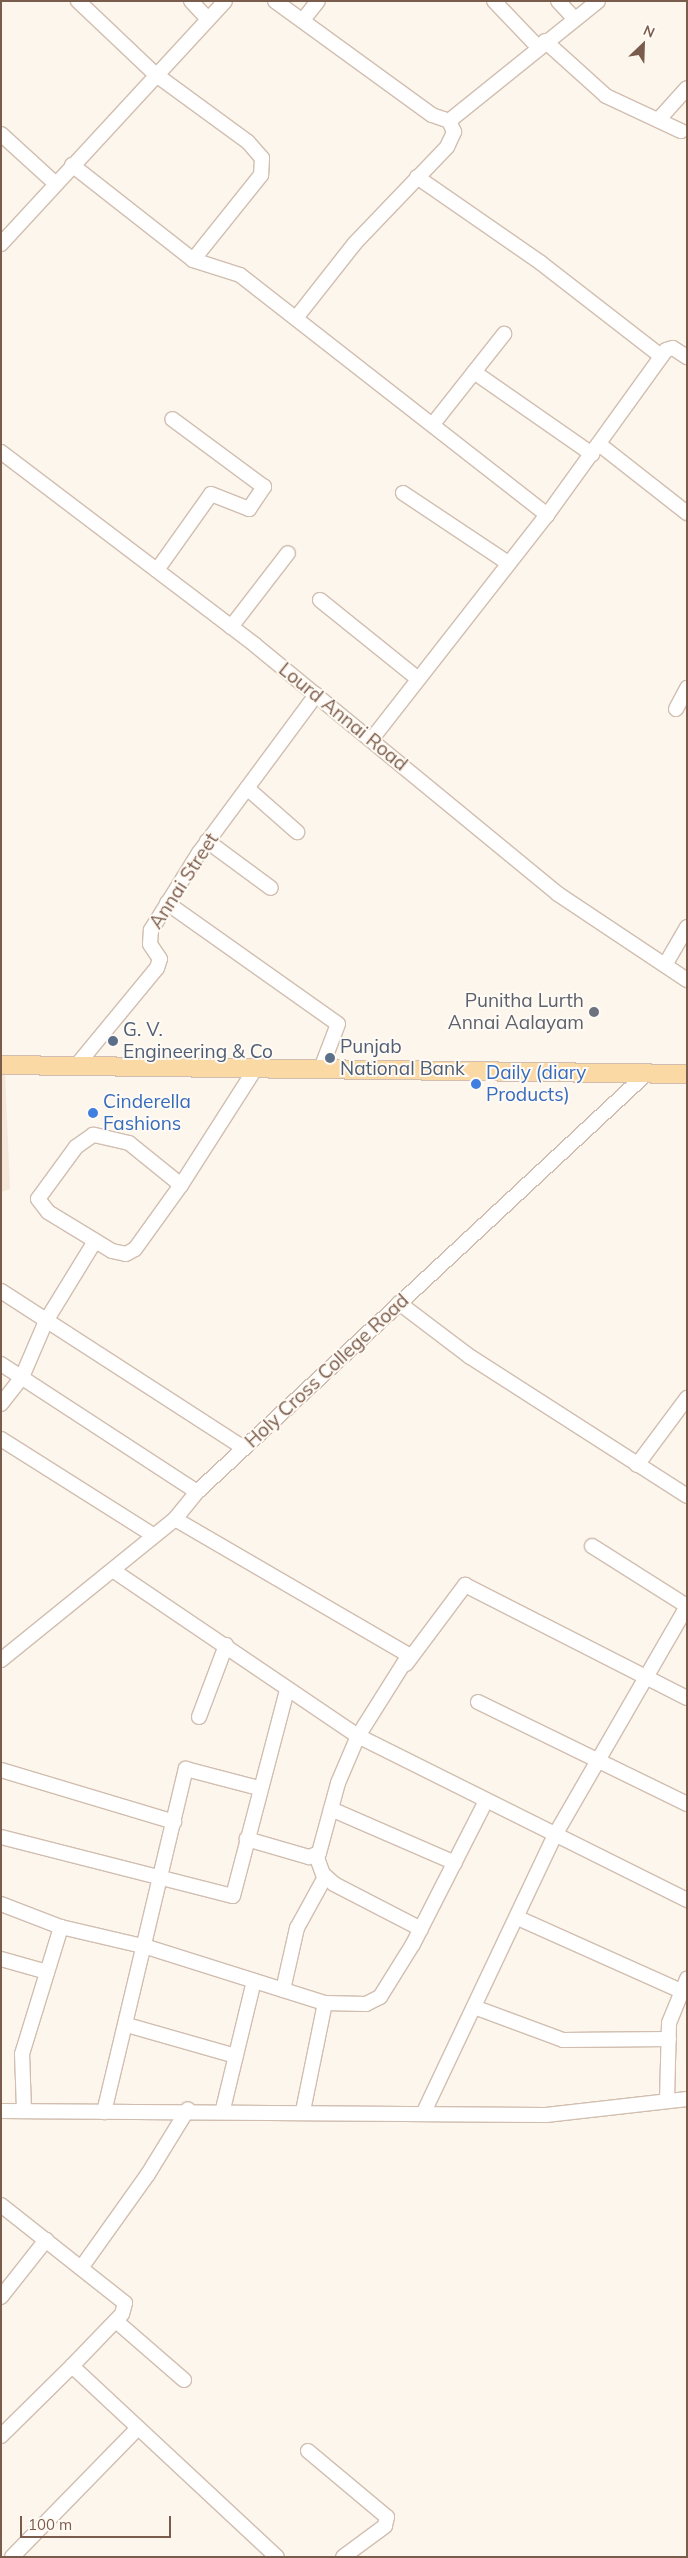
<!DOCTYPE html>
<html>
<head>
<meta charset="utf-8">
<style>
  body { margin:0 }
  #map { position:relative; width:688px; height:2558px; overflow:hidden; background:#fdf6ec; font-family:Mulish,sans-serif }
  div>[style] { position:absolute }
  .residential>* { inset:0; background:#f5e8da }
  .roads { filter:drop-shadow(1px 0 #d1beb0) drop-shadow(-1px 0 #d1beb0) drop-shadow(0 1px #d1beb0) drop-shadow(0 -1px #d1beb0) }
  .minor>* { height:14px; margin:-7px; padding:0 7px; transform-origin:7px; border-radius:7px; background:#fff }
  .major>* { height:18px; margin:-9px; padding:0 9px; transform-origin:9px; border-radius:9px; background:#fbd9a5 }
  .dots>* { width:14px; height:14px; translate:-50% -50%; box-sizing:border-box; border:2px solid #fffaf3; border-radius:50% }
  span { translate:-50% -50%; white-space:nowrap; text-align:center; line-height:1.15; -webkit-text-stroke:4px #fffaf3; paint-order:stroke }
  .street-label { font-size:19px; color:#7a5c4d }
  .worship-label { font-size:19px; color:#5b616d }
  .right { translate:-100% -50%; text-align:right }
  .service-label { font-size:19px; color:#4e5e75 }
  .left { translate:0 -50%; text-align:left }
  .shop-label { font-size:19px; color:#366cbe }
  .frame { position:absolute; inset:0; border:2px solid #7a5c4d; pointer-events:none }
  .north { position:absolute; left:618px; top:20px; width:50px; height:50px; -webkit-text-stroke:4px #fffaf3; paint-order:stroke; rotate:24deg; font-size:14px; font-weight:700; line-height:20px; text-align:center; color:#7a5c4d }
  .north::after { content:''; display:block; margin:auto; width:18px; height:22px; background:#7a5c4d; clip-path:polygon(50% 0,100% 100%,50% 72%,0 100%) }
  .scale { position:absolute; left:20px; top:2516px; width:151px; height:22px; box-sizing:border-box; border:2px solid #7a5c4d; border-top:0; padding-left:6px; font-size:15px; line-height:18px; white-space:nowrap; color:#7a5c4d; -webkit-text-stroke:4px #fffaf3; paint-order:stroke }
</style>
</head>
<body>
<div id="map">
  <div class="residential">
    <div style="clip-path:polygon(1px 1072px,5px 1072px,10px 1189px,1px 1192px)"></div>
  </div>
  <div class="roads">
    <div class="minor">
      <div style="left:78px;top:1px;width:106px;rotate:43.5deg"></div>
      <div style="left:155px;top:74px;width:115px;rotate:36.2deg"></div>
      <div style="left:248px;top:142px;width:21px;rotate:49deg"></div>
      <div style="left:262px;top:158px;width:17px;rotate:93deg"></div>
      <div style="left:261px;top:175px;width:109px;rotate:128.7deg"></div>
      <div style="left:191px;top:1px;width:22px;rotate:47deg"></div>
      <div style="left:275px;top:1px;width:194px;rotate:36deg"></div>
      <div style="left:432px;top:115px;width:18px;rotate:19deg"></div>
      <div style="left:449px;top:121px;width:191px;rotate:-38.8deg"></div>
      <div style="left:494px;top:1px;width:64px;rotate:46.3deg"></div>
      <div style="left:558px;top:1px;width:25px;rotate:47deg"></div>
      <div style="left:303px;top:20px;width:24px;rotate:-52deg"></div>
      <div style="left:545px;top:41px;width:82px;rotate:42deg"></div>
      <div style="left:606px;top:96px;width:83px;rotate:25deg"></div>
      <div style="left:660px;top:118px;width:40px;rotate:-48deg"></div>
      <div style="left:1px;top:134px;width:74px;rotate:42.3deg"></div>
      <div style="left:72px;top:165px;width:154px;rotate:38.1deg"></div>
      <div style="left:193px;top:260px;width:49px;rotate:17.7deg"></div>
      <div style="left:240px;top:275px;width:390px;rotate:38deg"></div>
      <div style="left:417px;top:177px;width:151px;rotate:34.7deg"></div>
      <div style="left:541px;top:263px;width:152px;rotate:37.8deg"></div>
      <div style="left:1px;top:244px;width:330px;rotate:-47.3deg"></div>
      <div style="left:296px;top:318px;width:95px;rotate:-51.8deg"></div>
      <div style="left:355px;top:243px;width:133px;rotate:-46.2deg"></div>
      <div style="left:447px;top:147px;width:17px;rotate:-65deg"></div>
      <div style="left:454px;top:132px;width:12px;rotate:-114deg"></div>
      <div style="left:474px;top:372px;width:144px;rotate:34.8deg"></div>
      <div style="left:433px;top:424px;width:115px;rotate:-51.7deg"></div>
      <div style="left:599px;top:444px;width:112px;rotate:38.1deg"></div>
      <div style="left:1px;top:452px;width:319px;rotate:37.2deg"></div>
      <div style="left:255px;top:645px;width:392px;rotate:39.4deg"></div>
      <div style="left:558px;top:894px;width:155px;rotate:33.7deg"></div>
      <div style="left:403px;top:493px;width:126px;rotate:33.7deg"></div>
      <div style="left:157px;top:570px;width:93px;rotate:-54.6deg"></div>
      <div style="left:211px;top:494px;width:41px;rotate:21.5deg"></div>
      <div style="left:249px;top:509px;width:27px;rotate:-56deg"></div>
      <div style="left:264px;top:487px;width:114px;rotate:-143.5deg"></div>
      <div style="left:320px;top:600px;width:124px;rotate:38.8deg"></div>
      <div style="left:231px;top:627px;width:93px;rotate:-52.4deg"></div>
      <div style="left:676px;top:709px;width:24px;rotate:-62deg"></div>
      <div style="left:371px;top:740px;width:286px;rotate:-52deg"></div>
      <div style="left:547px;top:515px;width:203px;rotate:-54.2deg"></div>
      <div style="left:666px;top:350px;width:7px;rotate:-16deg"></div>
      <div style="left:673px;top:348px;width:17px;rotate:33deg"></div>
      <div style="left:247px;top:788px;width:67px;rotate:41.3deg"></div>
      <div style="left:207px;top:841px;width:79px;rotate:36.3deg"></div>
      <div style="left:167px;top:903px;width:209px;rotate:35.3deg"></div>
      <div style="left:338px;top:1024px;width:45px;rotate:110.9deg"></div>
      <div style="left:665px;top:965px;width:44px;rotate:-59.9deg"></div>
      <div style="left:77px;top:1065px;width:126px;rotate:-50.5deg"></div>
      <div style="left:157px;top:968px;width:9px;rotate:-72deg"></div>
      <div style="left:160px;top:959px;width:18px;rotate:-124deg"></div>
      <div style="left:150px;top:944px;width:14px;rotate:-86deg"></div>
      <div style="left:151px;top:930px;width:91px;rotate:-58.1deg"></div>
      <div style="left:199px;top:853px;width:197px;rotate:-53.5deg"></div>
      <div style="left:181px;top:1185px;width:67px;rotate:-141.1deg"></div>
      <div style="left:129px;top:1143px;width:37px;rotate:-167deg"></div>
      <div style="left:93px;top:1135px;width:21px;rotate:145deg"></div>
      <div style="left:76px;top:1147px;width:64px;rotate:126.2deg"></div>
      <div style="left:38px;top:1199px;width:16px;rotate:52deg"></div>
      <div style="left:48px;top:1212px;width:75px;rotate:31.4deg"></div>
      <div style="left:112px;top:1251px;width:14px;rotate:12deg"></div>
      <div style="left:126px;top:1254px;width:10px;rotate:-29deg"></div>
      <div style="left:135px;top:1249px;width:79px;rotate:-54.3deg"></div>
      <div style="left:181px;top:1185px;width:141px;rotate:-57.4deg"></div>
      <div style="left:1px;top:1291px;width:289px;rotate:32.9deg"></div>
      <div style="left:399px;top:1303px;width:88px;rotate:37.1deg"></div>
      <div style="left:469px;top:1356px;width:259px;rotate:32.7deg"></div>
      <div style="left:1px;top:1364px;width:234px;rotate:33.1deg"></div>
      <div style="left:1px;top:1404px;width:34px;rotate:-52deg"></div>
      <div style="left:22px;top:1377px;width:61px;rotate:-66.8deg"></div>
      <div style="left:46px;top:1321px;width:94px;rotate:-58.5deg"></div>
      <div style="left:1px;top:1439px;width:180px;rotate:32.3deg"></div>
      <div style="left:637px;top:1465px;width:84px;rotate:-53.3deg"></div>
      <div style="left:175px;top:1519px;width:271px;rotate:30.2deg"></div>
      <div style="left:409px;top:1655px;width:96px;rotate:122.2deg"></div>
      <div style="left:358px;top:1736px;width:51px;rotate:113.1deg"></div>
      <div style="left:338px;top:1783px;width:73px;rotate:105.2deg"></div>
      <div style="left:319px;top:1853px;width:11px;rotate:158deg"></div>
      <div style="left:309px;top:1857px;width:65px;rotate:-163.8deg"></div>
      <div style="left:592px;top:1546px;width:112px;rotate:32.3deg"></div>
      <div style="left:114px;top:1571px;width:295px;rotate:34.1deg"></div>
      <div style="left:358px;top:1736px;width:368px;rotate:26.5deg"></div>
      <div style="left:1px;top:1660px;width:224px;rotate:-39deg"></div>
      <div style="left:175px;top:1519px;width:35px;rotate:-51deg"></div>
      <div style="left:197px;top:1492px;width:613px;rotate:-42.95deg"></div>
      <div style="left:406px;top:1664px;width:99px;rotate:-53.2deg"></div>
      <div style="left:465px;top:1585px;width:249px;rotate:27deg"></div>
      <div style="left:478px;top:1702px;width:233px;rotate:26deg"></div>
      <div style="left:199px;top:1717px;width:77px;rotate:-69.4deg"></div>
      <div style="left:1px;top:1770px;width:181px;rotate:16.7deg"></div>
      <div style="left:331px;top:1809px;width:135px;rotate:23.5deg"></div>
      <div style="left:1px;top:1837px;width:239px;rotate:14.3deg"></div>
      <div style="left:233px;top:1896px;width:213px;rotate:-75.3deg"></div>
      <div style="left:316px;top:1855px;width:20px;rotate:70deg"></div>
      <div style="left:323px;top:1874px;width:15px;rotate:42deg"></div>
      <div style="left:334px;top:1884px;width:98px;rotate:27.3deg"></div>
      <div style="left:1px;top:1904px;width:64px;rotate:21deg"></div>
      <div style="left:518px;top:1918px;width:179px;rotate:24.1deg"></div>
      <div style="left:1px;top:1959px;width:48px;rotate:15.8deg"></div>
      <div style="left:283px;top:1990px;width:64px;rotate:-77.3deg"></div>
      <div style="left:297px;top:1928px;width:58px;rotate:-61.2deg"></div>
      <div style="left:474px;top:2007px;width:95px;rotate:20.3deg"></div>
      <div style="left:563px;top:2040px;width:106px;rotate:-0.5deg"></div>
      <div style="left:127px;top:2025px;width:113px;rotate:15.9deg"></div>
      <div style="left:667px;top:2100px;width:77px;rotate:-88.5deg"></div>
      <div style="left:669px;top:2023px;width:48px;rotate:-67.8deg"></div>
      <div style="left:223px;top:2109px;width:132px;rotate:-76.4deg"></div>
      <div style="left:24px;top:2110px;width:56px;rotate:-92deg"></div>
      <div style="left:22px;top:2054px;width:133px;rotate:-72.9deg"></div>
      <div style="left:61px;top:1927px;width:88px;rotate:13.1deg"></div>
      <div style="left:147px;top:1947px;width:187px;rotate:17.5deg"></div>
      <div style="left:325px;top:2003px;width:41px;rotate:1.4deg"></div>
      <div style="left:366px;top:2004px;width:16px;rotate:-27deg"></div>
      <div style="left:380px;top:1997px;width:62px;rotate:-58.1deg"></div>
      <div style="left:413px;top:1944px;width:161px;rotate:-63deg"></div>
      <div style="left:1px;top:2111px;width:545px;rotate:0.42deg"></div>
      <div style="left:546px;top:2115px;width:142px;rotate:-6.5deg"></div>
      <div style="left:303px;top:2111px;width:110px;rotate:-78.5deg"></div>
      <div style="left:104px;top:2112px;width:353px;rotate:-76.6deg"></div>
      <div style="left:186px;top:1769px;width:75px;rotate:14.6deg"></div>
      <div style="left:424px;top:2112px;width:306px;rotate:-64.7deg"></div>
      <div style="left:555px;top:1835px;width:264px;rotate:-60deg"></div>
      <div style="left:1px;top:2205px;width:158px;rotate:38.3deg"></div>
      <div style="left:125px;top:2303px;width:11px;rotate:105deg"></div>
      <div style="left:122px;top:2314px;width:72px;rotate:133.9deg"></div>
      <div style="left:72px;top:2366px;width:280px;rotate:43deg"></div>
      <div style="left:81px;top:2268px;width:115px;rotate:-54.5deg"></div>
      <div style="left:148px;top:2174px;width:76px;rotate:-58.4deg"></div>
      <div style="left:1px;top:2297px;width:73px;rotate:-51.7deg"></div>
      <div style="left:116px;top:2321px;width:90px;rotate:40.9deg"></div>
      <div style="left:1px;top:2436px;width:100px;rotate:-44.6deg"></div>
      <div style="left:308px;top:2451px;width:103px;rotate:39.9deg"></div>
      <div style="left:387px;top:2517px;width:9px;rotate:103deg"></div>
      <div style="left:385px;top:2526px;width:52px;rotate:143.6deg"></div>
      <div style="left:12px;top:2557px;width:177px;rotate:-45.7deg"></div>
    </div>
    <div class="major">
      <div style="left:1px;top:1065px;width:686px;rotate:0.75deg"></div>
    </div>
  </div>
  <div class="dots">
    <div style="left:594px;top:1012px;background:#6b7280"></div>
    <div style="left:113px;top:1041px;background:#5c6f8a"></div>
    <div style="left:330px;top:1058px;background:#5c6f8a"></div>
    <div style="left:476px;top:1084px;background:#3f7fe0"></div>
    <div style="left:93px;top:1113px;background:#3f7fe0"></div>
  </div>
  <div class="street-label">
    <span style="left:343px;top:717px;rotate:39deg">Lourd Annai Road</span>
    <span style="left:184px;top:881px;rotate:-57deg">Annai Street</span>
    <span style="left:327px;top:1371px;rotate:-43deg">Holy Cross College Road</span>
  </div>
  <div class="worship-label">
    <span class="right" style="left:584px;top:1012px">Punitha Lurth<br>Annai Aalayam</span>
  </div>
  <div class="service-label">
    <span class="left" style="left:123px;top:1041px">G. V.<br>Engineering &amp; Co</span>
    <span class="left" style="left:340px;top:1058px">Punjab<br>National Bank</span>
  </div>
  <div class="shop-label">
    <span class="left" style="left:486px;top:1084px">Daily (diary<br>Products)</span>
    <span class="left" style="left:103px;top:1113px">Cinderella<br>Fashions</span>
  </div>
  <div class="frame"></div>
  <div class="north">N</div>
  <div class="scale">100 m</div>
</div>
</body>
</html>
